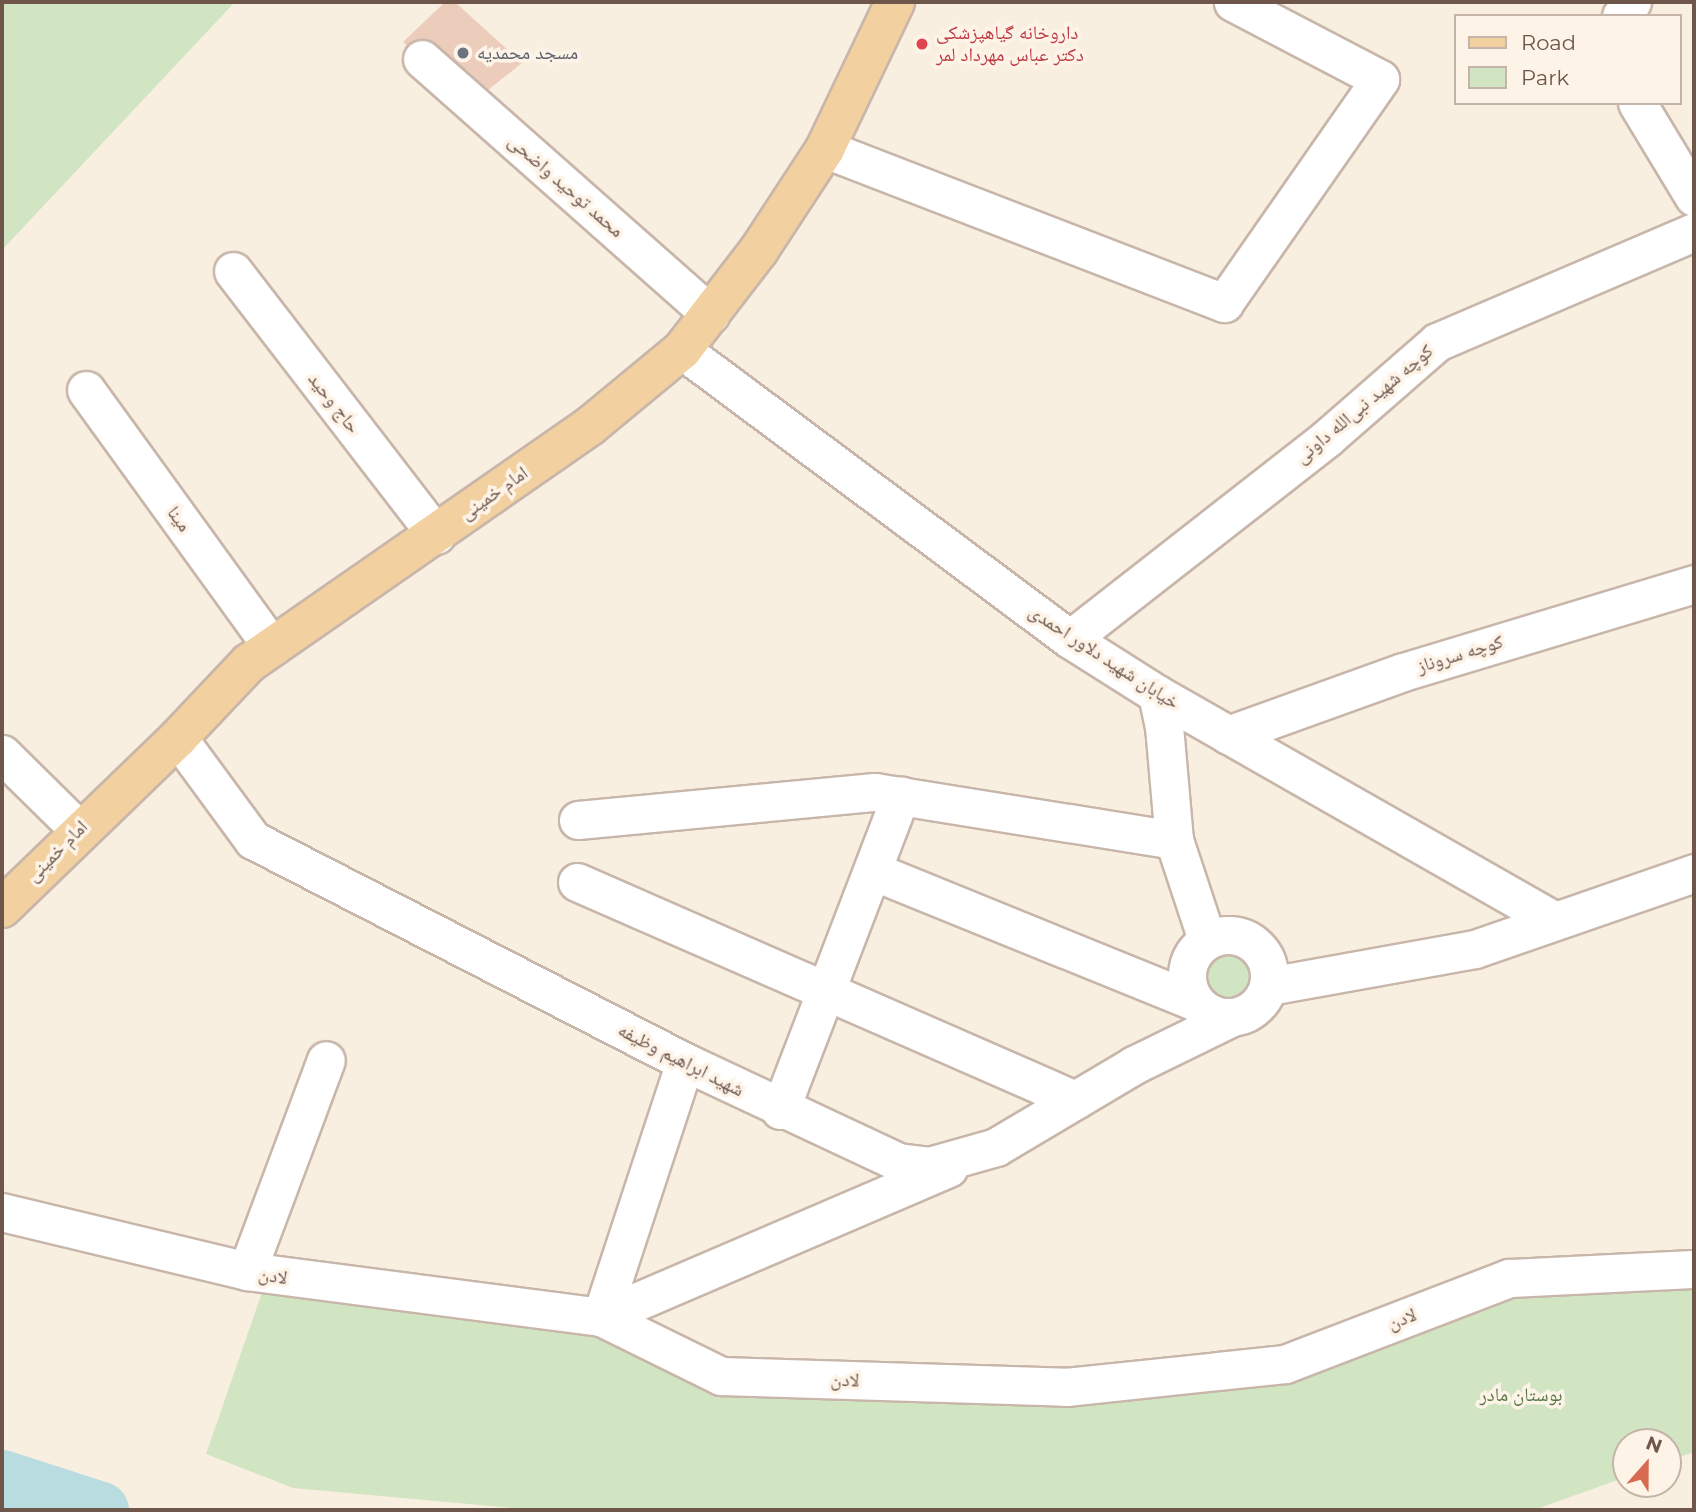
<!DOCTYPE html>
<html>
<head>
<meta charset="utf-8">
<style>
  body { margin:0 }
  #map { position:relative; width:1696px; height:1512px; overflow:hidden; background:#f9efe1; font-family:Montserrat,"Noto Naskh Arabic",sans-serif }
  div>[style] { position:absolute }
  .green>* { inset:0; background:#d1e5c2 }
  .round { border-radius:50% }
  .river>* { height:56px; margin:-28px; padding:0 28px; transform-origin:28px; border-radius:28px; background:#b8dce0 }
  .building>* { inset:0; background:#eccdbc }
  .roads { filter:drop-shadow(2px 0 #c8b6aa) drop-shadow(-2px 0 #c8b6aa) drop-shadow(0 2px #c8b6aa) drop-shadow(0 -2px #c8b6aa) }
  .minor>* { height:37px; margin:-18.5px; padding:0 18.5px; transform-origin:18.5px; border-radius:18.5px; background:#fff }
  .minor>.ring { margin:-18.5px; padding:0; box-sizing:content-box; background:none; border:37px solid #fff; border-radius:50% }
  .major>* { height:38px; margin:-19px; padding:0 19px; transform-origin:19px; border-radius:19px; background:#f2d09f }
  .dots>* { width:19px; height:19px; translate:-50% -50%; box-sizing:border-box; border:4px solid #fdf3e7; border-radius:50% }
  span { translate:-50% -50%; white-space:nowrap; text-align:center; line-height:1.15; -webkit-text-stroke:7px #fdf3e7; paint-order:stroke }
  .health-label { font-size:19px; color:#be3a42 }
  .left { translate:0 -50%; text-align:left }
  .worship-label { font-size:19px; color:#5b616d }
  .street-label { font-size:19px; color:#6e564b }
  .park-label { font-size:19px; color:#577847 }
  .frame { position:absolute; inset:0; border:4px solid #6e564b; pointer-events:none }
  .legend { position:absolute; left:1454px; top:14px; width:228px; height:91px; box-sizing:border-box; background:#fdf3e7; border:2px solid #c4b4a9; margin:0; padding:9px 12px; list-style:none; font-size:21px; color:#6e564b }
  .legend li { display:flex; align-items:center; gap:14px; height:35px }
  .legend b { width:35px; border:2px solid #c4b4a9 }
  .north { position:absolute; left:1612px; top:1428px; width:70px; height:70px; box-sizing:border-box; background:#fdf3e7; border:2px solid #c4b4a9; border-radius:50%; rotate:21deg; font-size:19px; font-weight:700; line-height:28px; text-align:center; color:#6e564b }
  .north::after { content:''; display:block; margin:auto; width:24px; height:32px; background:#d86a51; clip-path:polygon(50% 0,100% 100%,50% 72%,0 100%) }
</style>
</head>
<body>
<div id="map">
  <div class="green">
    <div style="clip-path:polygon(2px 2px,235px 2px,2px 250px)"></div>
    <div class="round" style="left:1190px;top:937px;width:76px;height:76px"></div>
    <div style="clip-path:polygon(1694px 1270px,1694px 1452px,1668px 1461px,1668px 1442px,1626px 1442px,1626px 1477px,1534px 1510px,535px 1510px,293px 1488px,206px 1454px,268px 1275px,601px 1317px,721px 1377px,1285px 1364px,1509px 1279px)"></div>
  </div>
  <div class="river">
    <div style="left:2px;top:1478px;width:104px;rotate:17.9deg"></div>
  </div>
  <div class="building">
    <div style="clip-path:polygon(445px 2px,455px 2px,522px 63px,472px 103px,403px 42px)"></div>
  </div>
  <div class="roads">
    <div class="minor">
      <div style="left:1621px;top:16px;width:18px;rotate:-52deg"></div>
      <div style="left:422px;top:59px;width:385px;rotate:41.5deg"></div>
      <div style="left:1637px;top:103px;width:110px;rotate:58.8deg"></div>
      <div style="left:825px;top:149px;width:428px;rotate:21.1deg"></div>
      <div style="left:1224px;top:303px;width:273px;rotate:-55.1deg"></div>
      <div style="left:1380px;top:79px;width:166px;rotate:-152.4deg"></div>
      <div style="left:233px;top:271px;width:333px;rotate:52.4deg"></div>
      <div style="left:682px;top:350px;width:484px;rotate:36.7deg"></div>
      <div style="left:1070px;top:639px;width:103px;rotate:32.3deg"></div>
      <div style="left:1157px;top:694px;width:457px;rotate:29.7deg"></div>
      <div style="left:86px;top:390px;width:317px;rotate:54.1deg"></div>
      <div style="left:1070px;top:639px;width:326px;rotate:-38deg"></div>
      <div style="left:1327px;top:438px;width:146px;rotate:-41.1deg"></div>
      <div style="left:1437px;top:342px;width:280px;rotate:-23.2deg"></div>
      <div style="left:1157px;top:694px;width:33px;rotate:78deg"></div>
      <div style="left:1164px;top:726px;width:114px;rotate:85deg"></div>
      <div style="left:1174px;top:840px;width:105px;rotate:71.7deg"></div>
      <div style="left:1228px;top:735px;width:186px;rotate:-19.8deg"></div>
      <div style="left:1403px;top:672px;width:304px;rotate:-16.8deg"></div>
      <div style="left:178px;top:738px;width:127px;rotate:53.7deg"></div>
      <div style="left:253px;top:840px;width:486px;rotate:27.2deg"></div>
      <div style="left:685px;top:1062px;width:235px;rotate:25.1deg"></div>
      <div style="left:898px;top:1162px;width:31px;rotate:7deg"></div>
      <div style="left:929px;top:1166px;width:70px;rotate:-15.8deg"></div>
      <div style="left:996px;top:1147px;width:161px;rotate:-30.7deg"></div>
      <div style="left:1134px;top:1065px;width:107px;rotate:-26.1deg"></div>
      <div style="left:2px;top:754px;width:107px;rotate:44.6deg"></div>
      <div style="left:578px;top:820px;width:298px;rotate:-5.4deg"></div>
      <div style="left:875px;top:792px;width:303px;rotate:9.1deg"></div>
      <div style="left:873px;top:871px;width:348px;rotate:22.1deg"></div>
      <div style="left:577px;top:882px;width:544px;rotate:23.64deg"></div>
      <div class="ring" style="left:1187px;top:935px;width:45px;height:45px"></div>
      <div style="left:1269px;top:986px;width:209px;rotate:-10.2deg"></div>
      <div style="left:1475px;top:949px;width:232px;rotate:-19.1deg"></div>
      <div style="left:780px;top:1110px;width:337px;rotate:-69deg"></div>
      <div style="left:2px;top:1212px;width:252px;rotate:13.5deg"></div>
      <div style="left:247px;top:1271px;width:357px;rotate:7.4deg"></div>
      <div style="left:601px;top:1317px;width:134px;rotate:26.2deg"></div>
      <div style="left:721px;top:1376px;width:345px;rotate:1.8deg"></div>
      <div style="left:1066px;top:1387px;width:220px;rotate:-6deg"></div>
      <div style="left:1285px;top:1364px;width:240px;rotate:-21deg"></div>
      <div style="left:1509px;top:1278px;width:185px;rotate:-2.8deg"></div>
      <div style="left:247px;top:1271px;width:225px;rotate:-69.5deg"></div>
      <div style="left:601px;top:1317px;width:378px;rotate:-23.2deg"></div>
      <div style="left:601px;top:1317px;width:268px;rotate:-71.8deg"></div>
    </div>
    <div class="major">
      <div style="left:2px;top:908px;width:245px;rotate:-44deg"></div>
      <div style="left:178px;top:738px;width:103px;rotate:-46.6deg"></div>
      <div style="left:249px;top:663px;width:415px;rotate:-34.8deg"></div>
      <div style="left:590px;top:426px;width:119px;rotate:-39.6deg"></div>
      <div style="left:682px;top:350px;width:126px;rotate:-52.4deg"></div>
      <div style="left:759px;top:250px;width:121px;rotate:-56.8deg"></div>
      <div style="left:825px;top:149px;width:163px;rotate:-64.5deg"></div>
    </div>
  </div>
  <div class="dots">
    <div style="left:922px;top:44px;background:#e0444e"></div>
    <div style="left:463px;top:53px;background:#6b7280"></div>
  </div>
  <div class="health-label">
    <span class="left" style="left:936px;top:44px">داروخانه گیاهپزشکی<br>دکتر عباس مهرداد لمر</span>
  </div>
  <div class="worship-label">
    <span class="left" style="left:477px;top:53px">مسجد محمدیه</span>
  </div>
  <div class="street-label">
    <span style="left:566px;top:186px;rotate:41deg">محمد توحید واضحی</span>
    <span style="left:334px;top:403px;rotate:52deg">حاج وحید</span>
    <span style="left:1364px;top:404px;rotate:-40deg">کوچه شهید نبی‌الله داونی</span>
    <span style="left:494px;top:493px;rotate:-35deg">امام خمینی</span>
    <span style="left:179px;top:519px;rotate:54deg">مینا</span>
    <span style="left:1460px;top:654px;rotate:-17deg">کوچه سروناز</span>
    <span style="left:1104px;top:657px;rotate:33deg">خیابان شهید دلاور احمدی</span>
    <span style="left:57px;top:851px;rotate:-45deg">امام خمینی</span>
    <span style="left:681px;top:1060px;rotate:27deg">شهید ابراهیم وظیفه</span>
    <span style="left:273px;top:1276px;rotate:9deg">لادن</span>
    <span style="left:1402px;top:1319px;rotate:-21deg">لادن</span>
    <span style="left:845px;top:1380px;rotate:2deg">لادن</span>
  </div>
  <div class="park-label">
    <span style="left:1521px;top:1395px">بوستان مادر</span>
  </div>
  <div class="frame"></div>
  <ul class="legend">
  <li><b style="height:9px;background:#f2d09f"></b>Road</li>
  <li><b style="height:19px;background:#d1e5c2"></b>Park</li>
  </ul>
  <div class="north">N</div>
</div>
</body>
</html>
